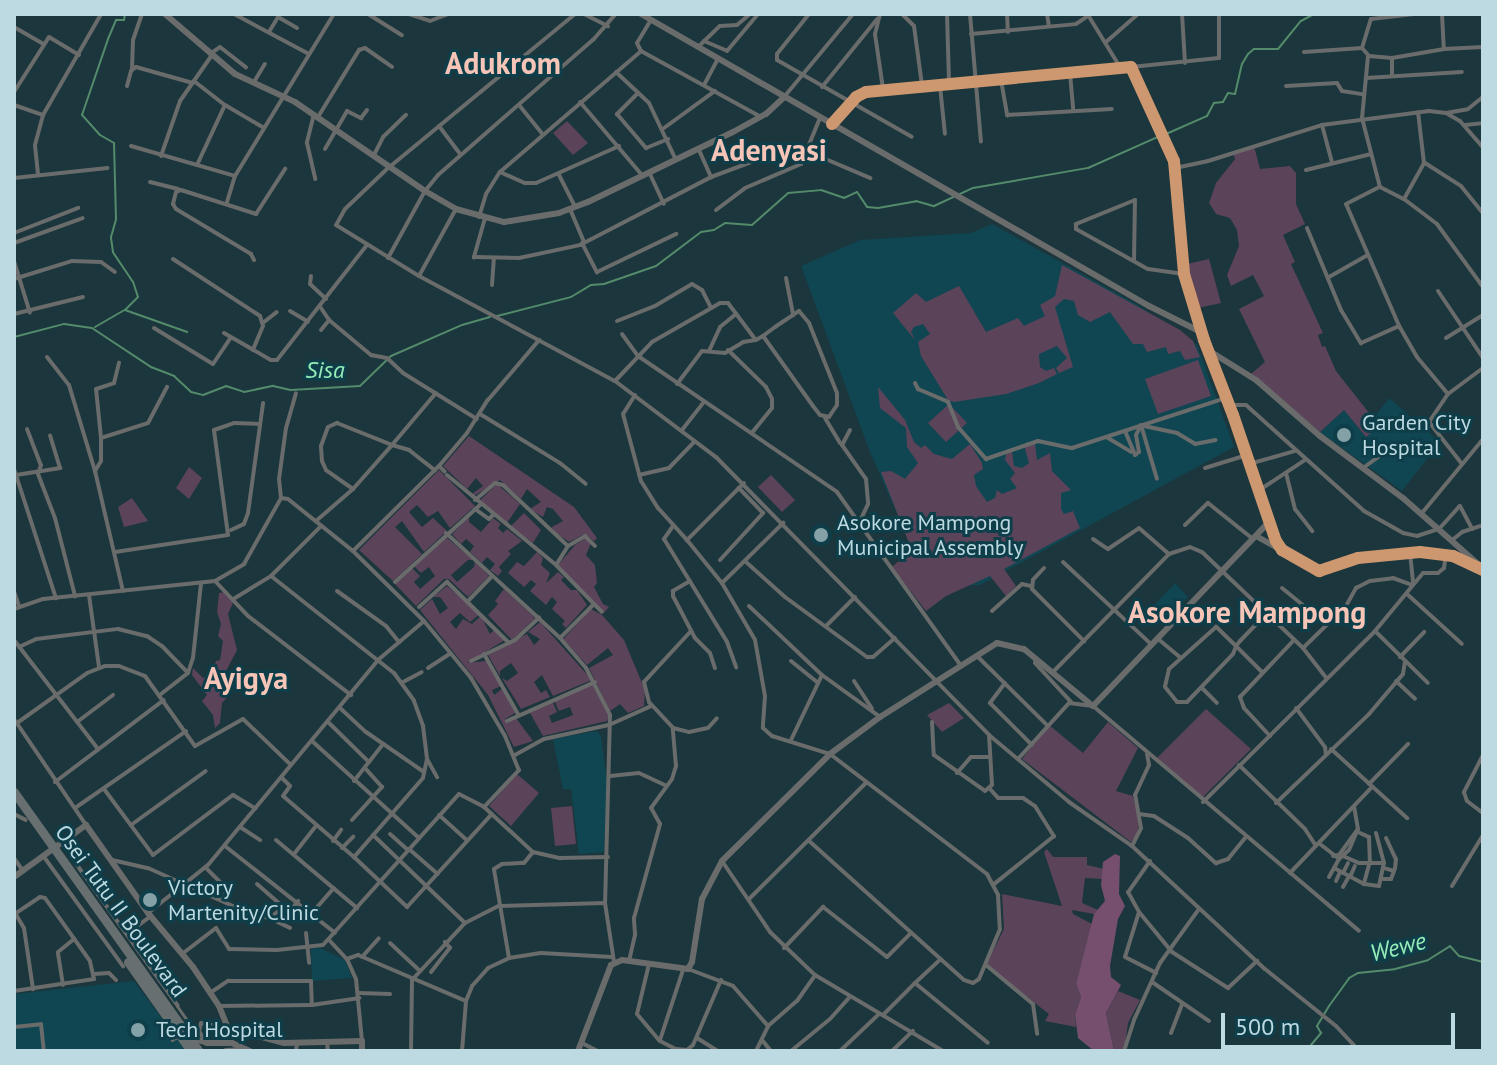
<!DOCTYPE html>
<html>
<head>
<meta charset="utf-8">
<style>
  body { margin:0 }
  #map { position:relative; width:1497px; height:1065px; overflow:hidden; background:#1b363c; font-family:"PT Sans",sans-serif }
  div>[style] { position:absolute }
  .built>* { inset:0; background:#104652 }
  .green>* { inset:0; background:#5b4359 }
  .forest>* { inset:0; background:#764f6f }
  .stream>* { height:2px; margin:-1px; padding:0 1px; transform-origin:1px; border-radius:1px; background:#538b6b }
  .pedestrian>* { height:3px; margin:-1.5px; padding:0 1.5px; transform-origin:1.5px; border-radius:1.5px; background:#6a6b6b }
  .minor>* { height:4px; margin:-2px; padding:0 2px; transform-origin:2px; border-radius:2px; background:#6a6b6b }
  .tertiary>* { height:6px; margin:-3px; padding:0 3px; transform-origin:3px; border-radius:3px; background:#6a6b6b }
  .trunk>* { height:9px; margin:-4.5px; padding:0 4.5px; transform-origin:4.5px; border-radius:4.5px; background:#686f70 }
  .bus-1>* { height:12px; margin:-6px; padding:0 6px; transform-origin:6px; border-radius:6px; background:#cd976f }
  .dots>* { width:22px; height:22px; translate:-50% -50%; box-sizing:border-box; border:4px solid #0e3e49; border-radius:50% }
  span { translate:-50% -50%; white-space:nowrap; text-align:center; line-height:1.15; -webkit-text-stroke:6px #0e3e49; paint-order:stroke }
  .poi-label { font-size:22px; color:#bddae2 }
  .left { translate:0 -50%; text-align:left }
  .street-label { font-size:22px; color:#bddae2 }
  .water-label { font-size:24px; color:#95ecb8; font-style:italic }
  .district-label { font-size:30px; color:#f6c5b7; font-weight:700 }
  .frame { position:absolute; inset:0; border:16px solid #bddae2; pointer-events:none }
  .scale { position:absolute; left:1221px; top:1013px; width:234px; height:36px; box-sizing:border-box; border:4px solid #bddae2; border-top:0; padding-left:10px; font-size:24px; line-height:28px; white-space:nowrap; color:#bddae2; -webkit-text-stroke:6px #0e3e49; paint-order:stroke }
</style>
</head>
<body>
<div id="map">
  <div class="built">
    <div style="clip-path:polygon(992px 224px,1136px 304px,1197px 345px,1234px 447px,980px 585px,966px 585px,912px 548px,870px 452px,801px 266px,860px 240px,971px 233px)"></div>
    <div style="clip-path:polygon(1389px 398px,1440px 442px,1402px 491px,1320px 432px,1344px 410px,1366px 437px,1377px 423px,1373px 419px)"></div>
    <div style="clip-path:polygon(1175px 583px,1188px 597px,1167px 619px,1154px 605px)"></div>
    <div style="clip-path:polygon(597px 731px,601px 736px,607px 783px,604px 852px,579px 854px,571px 789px,563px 789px,553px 739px)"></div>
    <div style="clip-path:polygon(320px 948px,345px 960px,352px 978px,312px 981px,311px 949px)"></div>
    <div style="clip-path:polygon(134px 981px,186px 1051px,14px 1051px,14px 994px)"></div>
  </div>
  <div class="green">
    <div style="clip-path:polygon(567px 121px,588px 143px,573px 155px,553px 133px)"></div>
    <div style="clip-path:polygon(1254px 146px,1260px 169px,1290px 166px,1296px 173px,1296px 204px,1305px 224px,1283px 235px,1295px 262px,1291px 264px,1323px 333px,1318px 335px,1322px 347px,1325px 346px,1336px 371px,1377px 423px,1377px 428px,1366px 437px,1344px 410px,1320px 432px,1251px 374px,1265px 362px,1239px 309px,1264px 296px,1253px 275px,1231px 286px,1227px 275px,1239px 246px,1237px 230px,1230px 218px,1216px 214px,1209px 203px,1216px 183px,1235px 159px,1233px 154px)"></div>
    <div style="clip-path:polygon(1209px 259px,1221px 303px,1198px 308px,1187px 264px)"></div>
    <div style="clip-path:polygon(1062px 265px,1180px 330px,1193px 341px,1200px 357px,1185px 360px,1180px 351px,1168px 354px,1166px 347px,1147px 352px,1143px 344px,1133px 344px,1110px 312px,1090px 322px,1078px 315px,1074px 301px,1064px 299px,1055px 307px,1073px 367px,1059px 373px,1056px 368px,1067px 358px,1057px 346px,1039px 354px,1040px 367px,1046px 371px,1054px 368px,1057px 374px,1039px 383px,1006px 394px,954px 402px,948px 400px,921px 356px,918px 342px,930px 334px,923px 324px,914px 327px,911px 332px,915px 340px,893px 313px,916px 293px,926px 302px,959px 286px,986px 332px,1018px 318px,1024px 326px,1045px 316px,1040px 305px,1055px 296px)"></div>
    <div style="clip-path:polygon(1198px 360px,1211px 396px,1158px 414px,1145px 379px)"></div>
    <div style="clip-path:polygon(878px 387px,905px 420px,914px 442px,921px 448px,925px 445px,934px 454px,952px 459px,970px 444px,982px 463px,983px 469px,974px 475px,976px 486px,987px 502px,995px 498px,997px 490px,1002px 494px,1017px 488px,1010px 479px,1015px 473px,1005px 460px,1007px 450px,1012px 452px,1014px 466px,1022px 468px,1029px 463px,1024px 445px,1027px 442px,1035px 444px,1037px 460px,1050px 453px,1052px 471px,1071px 490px,1061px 493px,1061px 509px,1064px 514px,1073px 511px,1080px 528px,1004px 569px,1016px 586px,1006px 596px,990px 576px,946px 596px,926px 611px,892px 567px,910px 551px,909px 543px,881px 472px,891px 471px,905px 479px,918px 463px,907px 447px,906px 428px,880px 408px)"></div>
    <div style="clip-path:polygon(949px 404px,967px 423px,946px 442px,928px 423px)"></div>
    <div style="clip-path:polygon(469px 436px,574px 507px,597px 538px,594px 541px,585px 534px,569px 542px,553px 531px,552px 527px,563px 521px,553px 509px,547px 507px,543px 517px,530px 509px,541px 502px,527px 489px,521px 499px,500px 480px,474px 496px,472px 494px,483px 486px,476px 478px,467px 489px,443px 466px)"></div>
    <div style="clip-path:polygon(189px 467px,202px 478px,189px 499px,176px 488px)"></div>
    <div style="clip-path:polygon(439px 470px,475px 506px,450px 528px,438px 511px,428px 517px,417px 505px,409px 512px,422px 527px,433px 518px,447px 531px,424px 552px,402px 521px,395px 527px,422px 554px,393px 581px,359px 550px)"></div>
    <div style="clip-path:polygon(771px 475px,795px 500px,782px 512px,758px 487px)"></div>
    <div style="clip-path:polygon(497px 484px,520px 504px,507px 523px,479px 501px)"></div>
    <div style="clip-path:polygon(132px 498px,148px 521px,124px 527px,118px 507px)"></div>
    <div style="clip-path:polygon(524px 513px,541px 530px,533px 543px,511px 526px)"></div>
    <div style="clip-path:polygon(469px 517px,469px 522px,481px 532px,493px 518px,501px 524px,498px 528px,503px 533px,507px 529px,522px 541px,508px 551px,511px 554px,499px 567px,502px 571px,498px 576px,490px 570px,495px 564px,487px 557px,482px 563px,470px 552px,474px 546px,466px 539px,461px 544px,452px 534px)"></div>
    <div style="clip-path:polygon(446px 537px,473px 560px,468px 560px,451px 575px,457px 582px,474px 567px,475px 561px,489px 576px,468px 597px,449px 579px,444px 579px,416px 606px,395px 584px,412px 568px,420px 576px,414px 582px,420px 589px,435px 576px,429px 567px,421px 573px,414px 566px)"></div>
    <div style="clip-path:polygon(586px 538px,591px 543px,586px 555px,595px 565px,597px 583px,594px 587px,603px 604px,609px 607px,604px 613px,558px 565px,575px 545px)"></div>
    <div style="clip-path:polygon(537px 552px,543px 558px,541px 565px,550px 573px,546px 583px,558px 572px,564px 577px,561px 580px,571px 590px,577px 590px,587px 605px,566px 628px,562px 624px,565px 621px,552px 609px,557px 602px,552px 597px,546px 605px,530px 591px,536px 584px,531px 580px,524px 587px,508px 573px,517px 562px,524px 566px)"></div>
    <div style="clip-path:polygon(447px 586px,480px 614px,470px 622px,460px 613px,450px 622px,456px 629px,463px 619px,472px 624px,481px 616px,490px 634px,494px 630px,505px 640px,467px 663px,486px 661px,501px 686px,492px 690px,494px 695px,503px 688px,515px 713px,505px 719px,508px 723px,516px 718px,533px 741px,514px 747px,488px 695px,420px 610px,432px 599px,440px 614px,448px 608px,440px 597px,433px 597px)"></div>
    <div style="clip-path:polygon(504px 589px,535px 618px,512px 640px,488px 615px,498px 604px,495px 601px)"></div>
    <div style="clip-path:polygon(226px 592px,233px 603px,228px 614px,237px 650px,226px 671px,225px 684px,230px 694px,222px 703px,220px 723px,215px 728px,213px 715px,202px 701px,207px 695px,192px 675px,193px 668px,203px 678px,212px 674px,216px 661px,220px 660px,223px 641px,218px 636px,221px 624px,217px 612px,219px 593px)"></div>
    <div style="clip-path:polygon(591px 609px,602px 615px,624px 640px,645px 690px,644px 706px,628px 713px,620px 704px,610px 711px,589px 668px,613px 655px,608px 648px,587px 665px,563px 639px)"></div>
    <div style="clip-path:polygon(540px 622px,592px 680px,553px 696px,542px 675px,534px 682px,541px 693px,546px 690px,550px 697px,521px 709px,502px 678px,507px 681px,518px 673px,511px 663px,500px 671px,500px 676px,488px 655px,527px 634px,534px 645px,540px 639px,528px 632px)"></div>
    <div style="clip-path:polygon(592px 684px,601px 698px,609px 717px,607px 721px,543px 736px,529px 711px,552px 700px,557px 712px,549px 716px,552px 723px,573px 715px,570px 707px,559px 711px,554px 700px)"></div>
    <div style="clip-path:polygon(949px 703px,964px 718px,942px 732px,927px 715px)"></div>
    <div style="clip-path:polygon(1206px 709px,1251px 749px,1202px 798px,1157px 758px)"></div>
    <div style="clip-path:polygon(1108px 722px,1138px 748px,1116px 791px,1133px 796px,1139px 820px,1138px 833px,1131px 842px,1022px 759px,1049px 725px,1083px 753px)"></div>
    <div style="clip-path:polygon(517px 774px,539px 793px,511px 826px,489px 806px)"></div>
    <div style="clip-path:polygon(572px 806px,576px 844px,555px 846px,551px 808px)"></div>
    <div style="clip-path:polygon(1047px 849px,1053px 857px,1087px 857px,1087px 865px,1104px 869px,1102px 879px,1085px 878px,1082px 903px,1098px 910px,1094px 914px,1072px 910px,1073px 914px,1092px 924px,1076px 984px,1081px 997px,1075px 1015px,1076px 1027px,1045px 1021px,1049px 1014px,986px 965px,1004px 929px,1002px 894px,1062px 906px,1044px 852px)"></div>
    <div style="clip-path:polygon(1118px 991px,1140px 1000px,1128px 1023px,1125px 1045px,1121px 1051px,1114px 1051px,1106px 1013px)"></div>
  </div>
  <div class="forest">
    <div style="clip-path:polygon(1115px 854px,1120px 856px,1119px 894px,1125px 906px,1118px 919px,1110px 966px,1111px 977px,1121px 985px,1106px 1013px,1114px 1051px,1094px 1051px,1078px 1038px,1075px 1015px,1081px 997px,1076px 984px,1094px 914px,1105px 901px,1101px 885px,1103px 862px)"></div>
  </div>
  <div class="stream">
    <div style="left:1166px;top:134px;width:45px;rotate:-23.7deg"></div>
    <div style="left:1207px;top:116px;width:15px;rotate:-62deg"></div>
    <div style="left:1214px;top:103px;width:9px;rotate:-6deg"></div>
    <div style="left:1223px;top:102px;width:10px;rotate:-61deg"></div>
    <div style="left:1228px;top:93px;width:7px;rotate:8deg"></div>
    <div style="left:1235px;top:94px;width:31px;rotate:-77deg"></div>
    <div style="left:1242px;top:64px;width:12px;rotate:-59deg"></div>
    <div style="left:1248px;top:54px;width:8px;rotate:-40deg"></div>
    <div style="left:1254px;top:49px;width:24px"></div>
    <div style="left:1278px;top:49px;width:36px;rotate:-51deg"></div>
    <div style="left:1301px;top:21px;width:15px;rotate:-28deg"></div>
    <div style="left:125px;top:310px;width:66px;rotate:19.5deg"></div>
    <div style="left:497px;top:316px;width:76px;rotate:-14.4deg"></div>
    <div style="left:571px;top:297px;width:23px;rotate:-31deg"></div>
    <div style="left:591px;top:285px;width:13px;rotate:-4deg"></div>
    <div style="left:604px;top:284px;width:55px;rotate:-19.1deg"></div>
    <div style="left:656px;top:266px;width:56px;rotate:-37.1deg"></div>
    <div style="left:701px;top:232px;width:13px;rotate:-9deg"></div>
    <div style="left:714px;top:230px;width:13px;rotate:-32deg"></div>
    <div style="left:725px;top:223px;width:27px;rotate:4deg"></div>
    <div style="left:752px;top:225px;width:48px;rotate:-41.6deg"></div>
    <div style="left:788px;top:193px;width:33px;rotate:-5deg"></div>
    <div style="left:821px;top:190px;width:24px;rotate:19deg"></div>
    <div style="left:844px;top:198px;width:14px;rotate:-25deg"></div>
    <div style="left:857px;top:192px;width:18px;rotate:56deg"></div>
    <div style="left:867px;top:207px;width:11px;rotate:5deg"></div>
    <div style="left:878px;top:208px;width:39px;rotate:-10deg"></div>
    <div style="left:916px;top:201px;width:19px;rotate:16deg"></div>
    <div style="left:934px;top:206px;width:43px;rotate:-24.8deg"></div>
    <div style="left:973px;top:188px;width:117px;rotate:-9.9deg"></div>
    <div style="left:1088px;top:168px;width:79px;rotate:-24deg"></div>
    <div style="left:95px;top:327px;width:34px;rotate:-30deg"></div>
    <div style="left:125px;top:310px;width:18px;rotate:-45deg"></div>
    <div style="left:138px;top:297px;width:16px;rotate:-108deg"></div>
    <div style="left:133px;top:282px;width:36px;rotate:-124deg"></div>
    <div style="left:113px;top:252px;width:15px;rotate:-98deg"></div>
    <div style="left:111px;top:237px;width:19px;rotate:-74deg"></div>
    <div style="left:116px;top:219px;width:76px;rotate:-91.5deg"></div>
    <div style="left:114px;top:143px;width:16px;rotate:-150deg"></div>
    <div style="left:100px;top:135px;width:27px;rotate:-132deg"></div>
    <div style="left:82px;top:115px;width:80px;rotate:-71.1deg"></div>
    <div style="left:108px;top:39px;width:21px;rotate:-67deg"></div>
    <div style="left:116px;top:20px;width:8px"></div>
    <div style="left:124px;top:20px;width:6px;rotate:-81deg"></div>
    <div style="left:14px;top:337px;width:52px;rotate:-14.6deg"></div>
    <div style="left:64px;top:324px;width:28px;rotate:8deg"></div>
    <div style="left:92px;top:328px;width:71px;rotate:33.5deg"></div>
    <div style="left:151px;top:367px;width:25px;rotate:21deg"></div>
    <div style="left:174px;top:376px;width:23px;rotate:43deg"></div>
    <div style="left:191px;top:392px;width:12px;rotate:14deg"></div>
    <div style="left:203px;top:395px;width:25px;rotate:-21deg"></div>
    <div style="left:226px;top:386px;width:19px;rotate:18deg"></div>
    <div style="left:244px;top:392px;width:30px;rotate:-12deg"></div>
    <div style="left:273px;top:386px;width:18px;rotate:13deg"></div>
    <div style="left:291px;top:390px;width:69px;rotate:-3.3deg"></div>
    <div style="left:360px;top:386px;width:43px;rotate:-44.1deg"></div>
    <div style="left:391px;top:356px;width:77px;rotate:-23.6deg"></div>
    <div style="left:462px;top:325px;width:29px;rotate:-16deg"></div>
    <div style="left:1312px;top:1051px;width:6px;rotate:-99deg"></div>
    <div style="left:1311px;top:1045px;width:16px;rotate:-50deg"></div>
    <div style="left:1321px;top:1033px;width:8px;rotate:-120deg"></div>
    <div style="left:1317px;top:1026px;width:23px;rotate:-59deg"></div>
    <div style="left:1329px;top:1006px;width:34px;rotate:-54deg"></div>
    <div style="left:1349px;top:978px;width:10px;rotate:-29deg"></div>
    <div style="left:1358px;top:973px;width:37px;rotate:-6deg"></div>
    <div style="left:1395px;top:969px;width:34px;rotate:-15deg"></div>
    <div style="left:1428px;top:960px;width:26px;rotate:-32deg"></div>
    <div style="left:1450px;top:946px;width:13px;rotate:48deg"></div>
    <div style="left:1459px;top:956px;width:25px;rotate:14deg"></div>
  </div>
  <div class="pedestrian">
    <div style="left:177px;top:1006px;width:24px;rotate:55deg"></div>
    <div style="left:191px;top:1026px;width:5px;rotate:180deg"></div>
    <div style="left:162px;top:1026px;width:17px;rotate:54deg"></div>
    <div style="left:172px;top:1040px;width:4px;rotate:-34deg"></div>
    <div style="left:175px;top:1038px;width:15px;rotate:-127deg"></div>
    <div style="left:166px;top:1026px;width:4px;rotate:-45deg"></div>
  </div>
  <div class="minor">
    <div style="left:234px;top:14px;width:85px;rotate:28.1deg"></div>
    <div style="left:368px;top:14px;width:40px;rotate:32deg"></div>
    <div style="left:409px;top:14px;width:22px;rotate:18deg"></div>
    <div style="left:430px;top:21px;width:19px;rotate:-21deg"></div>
    <div style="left:575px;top:14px;width:242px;rotate:140.5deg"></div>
    <div style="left:388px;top:168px;width:59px;rotate:136.4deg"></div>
    <div style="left:345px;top:209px;width:18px;rotate:119deg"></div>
    <div style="left:336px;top:225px;width:97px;rotate:31.6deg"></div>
    <div style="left:419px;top:276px;width:222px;rotate:28.2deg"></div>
    <div style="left:615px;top:381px;width:126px;rotate:37deg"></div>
    <div style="left:716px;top:457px;width:390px;rotate:45.5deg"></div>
    <div style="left:989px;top:735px;width:104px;rotate:39.9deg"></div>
    <div style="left:1069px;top:802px;width:77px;rotate:34.9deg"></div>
    <div style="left:1132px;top:846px;width:181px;rotate:42.8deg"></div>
    <div style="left:1265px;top:969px;width:91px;rotate:38.8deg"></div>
    <div style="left:1336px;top:1026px;width:34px;rotate:47deg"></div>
    <div style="left:584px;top:14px;width:27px;rotate:27deg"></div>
    <div style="left:809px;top:14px;width:51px;rotate:128.7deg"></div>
    <div style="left:777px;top:54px;width:6px;rotate:90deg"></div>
    <div style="left:777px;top:60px;width:155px;rotate:29.7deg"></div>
    <div style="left:880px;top:14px;width:21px;rotate:104deg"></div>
    <div style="left:875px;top:34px;width:56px;rotate:81.7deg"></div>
    <div style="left:902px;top:14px;width:17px;rotate:45deg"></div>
    <div style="left:914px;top:26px;width:60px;rotate:82.3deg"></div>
    <div style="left:947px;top:14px;width:68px;rotate:88.3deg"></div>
    <div style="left:970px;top:14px;width:128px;rotate:85.1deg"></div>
    <div style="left:1007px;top:14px;width:18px;rotate:87deg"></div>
    <div style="left:1047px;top:14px;width:12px;rotate:81deg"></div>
    <div style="left:1182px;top:14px;width:49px;rotate:86.5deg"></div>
    <div style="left:1442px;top:14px;width:35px;rotate:87deg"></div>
    <div style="left:1088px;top:15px;width:61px;rotate:58.4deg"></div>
    <div style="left:278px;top:17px;width:22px;rotate:30deg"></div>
    <div style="left:14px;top:27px;width:34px;rotate:30deg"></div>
    <div style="left:269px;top:32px;width:21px;rotate:-59deg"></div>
    <div style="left:971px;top:34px;width:105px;rotate:-5.4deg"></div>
    <div style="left:1076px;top:24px;width:14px;rotate:-34deg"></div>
    <div style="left:704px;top:41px;width:25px;rotate:23deg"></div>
    <div style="left:727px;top:51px;width:48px;rotate:-50deg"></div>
    <div style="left:1106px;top:42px;width:43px;rotate:-41.2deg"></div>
    <div style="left:698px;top:47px;width:30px;rotate:-44deg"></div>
    <div style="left:720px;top:26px;width:17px;rotate:-3deg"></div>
    <div style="left:737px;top:25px;width:17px;rotate:-40deg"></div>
    <div style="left:1362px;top:48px;width:30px;rotate:-73deg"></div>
    <div style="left:1371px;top:19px;width:43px;rotate:-6.6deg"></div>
    <div style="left:641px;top:51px;width:9px;rotate:-117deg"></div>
    <div style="left:637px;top:43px;width:27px;rotate:-59deg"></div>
    <div style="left:1304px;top:52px;width:58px;rotate:-3.9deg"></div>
    <div style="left:1362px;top:48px;width:11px;rotate:49deg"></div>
    <div style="left:1369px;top:56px;width:23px;rotate:5deg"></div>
    <div style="left:1392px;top:58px;width:53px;rotate:-9.8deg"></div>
    <div style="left:1444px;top:49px;width:39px;rotate:-3deg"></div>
    <div style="left:210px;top:54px;width:12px;rotate:-35deg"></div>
    <div style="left:220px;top:47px;width:33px;rotate:38deg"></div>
    <div style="left:1368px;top:56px;width:62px;rotate:95.5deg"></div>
    <div style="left:1362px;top:118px;width:71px;rotate:75.4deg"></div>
    <div style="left:1131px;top:67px;width:88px;rotate:-5.8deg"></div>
    <div style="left:1219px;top:58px;width:44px;rotate:-90deg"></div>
    <div style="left:132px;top:69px;width:29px;rotate:-88deg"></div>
    <div style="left:133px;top:40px;width:28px;rotate:-71deg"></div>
    <div style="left:616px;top:72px;width:45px;rotate:43.2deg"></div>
    <div style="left:649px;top:103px;width:63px;rotate:64.7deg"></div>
    <div style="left:1070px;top:73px;width:38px;rotate:85deg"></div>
    <div style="left:1392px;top:74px;width:16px;rotate:-90deg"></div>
    <div style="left:1366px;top:78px;width:96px;rotate:-3.6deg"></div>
    <div style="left:1001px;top:80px;width:36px;rotate:80deg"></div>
    <div style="left:1007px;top:115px;width:105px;rotate:-3.3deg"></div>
    <div style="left:194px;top:81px;width:39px;rotate:38deg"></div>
    <div style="left:225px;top:105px;width:45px;rotate:30.5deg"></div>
    <div style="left:254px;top:82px;width:21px;rotate:-59deg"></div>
    <div style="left:704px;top:85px;width:30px;rotate:-62deg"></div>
    <div style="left:127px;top:86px;width:16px;rotate:-75deg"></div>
    <div style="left:131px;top:71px;width:6px;rotate:-39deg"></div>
    <div style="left:136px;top:67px;width:59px;rotate:15.7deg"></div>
    <div style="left:940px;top:86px;width:48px;rotate:84.1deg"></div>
    <div style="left:1286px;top:86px;width:51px;rotate:-3.4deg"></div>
    <div style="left:1337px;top:83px;width:9px;rotate:58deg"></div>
    <div style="left:1342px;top:91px;width:20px;rotate:9deg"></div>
    <div style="left:822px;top:87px;width:87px;rotate:-51deg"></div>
    <div style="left:14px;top:92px;width:65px;rotate:-57.5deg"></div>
    <div style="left:49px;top:37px;width:35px;rotate:31deg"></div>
    <div style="left:638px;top:93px;width:30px;rotate:135deg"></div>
    <div style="left:617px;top:114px;width:45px;rotate:49.5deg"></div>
    <div style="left:646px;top:148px;width:24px;rotate:-22deg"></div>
    <div style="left:784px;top:97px;width:108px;rotate:-50.3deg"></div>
    <div style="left:580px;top:102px;width:96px;rotate:49.7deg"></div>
    <div style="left:14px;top:105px;width:31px;rotate:19deg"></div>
    <div style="left:519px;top:105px;width:36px;rotate:51deg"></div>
    <div style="left:1446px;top:113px;width:22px;rotate:-10deg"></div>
    <div style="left:1468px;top:109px;width:19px;rotate:-39deg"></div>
    <div style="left:314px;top:114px;width:30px;rotate:104deg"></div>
    <div style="left:307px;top:143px;width:37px;rotate:77deg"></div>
    <div style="left:318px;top:117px;width:79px;rotate:-58.5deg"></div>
    <div style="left:359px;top:50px;width:6px;rotate:-18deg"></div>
    <div style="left:365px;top:48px;width:33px;rotate:35deg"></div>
    <div style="left:1322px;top:125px;width:39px;rotate:75deg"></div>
    <div style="left:1465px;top:125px;width:18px;rotate:-6deg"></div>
    <div style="left:439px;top:126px;width:36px;rotate:53deg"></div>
    <div style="left:664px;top:128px;width:63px;rotate:-36deg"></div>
    <div style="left:131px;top:146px;width:108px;rotate:16.1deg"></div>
    <div style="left:325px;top:149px;width:44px;rotate:-59.9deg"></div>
    <div style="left:347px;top:111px;width:16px;rotate:27deg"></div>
    <div style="left:361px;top:118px;width:10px;rotate:-53deg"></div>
    <div style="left:699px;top:150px;width:30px;rotate:66deg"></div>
    <div style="left:374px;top:155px;width:20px;rotate:-63deg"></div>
    <div style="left:383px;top:137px;width:32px;rotate:-44deg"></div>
    <div style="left:161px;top:156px;width:58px;rotate:-70.9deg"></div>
    <div style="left:180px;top:101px;width:56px;rotate:-55.2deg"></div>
    <div style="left:1425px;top:163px;width:43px;rotate:32.6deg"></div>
    <div style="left:1461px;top:186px;width:35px;rotate:51deg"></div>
    <div style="left:197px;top:165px;width:66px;rotate:-65deg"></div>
    <div style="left:1175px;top:168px;width:34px;rotate:-12deg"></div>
    <div style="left:1208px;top:161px;width:120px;rotate:-17.5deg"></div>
    <div style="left:1322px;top:125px;width:108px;rotate:-7.5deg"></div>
    <div style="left:1429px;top:111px;width:17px;rotate:7deg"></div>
    <div style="left:1446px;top:113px;width:16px;rotate:30deg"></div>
    <div style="left:1460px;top:121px;width:35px;rotate:49deg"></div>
    <div style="left:1306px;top:170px;width:67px;rotate:-13.8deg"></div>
    <div style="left:500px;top:172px;width:27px;rotate:24deg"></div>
    <div style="left:525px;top:183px;width:11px"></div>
    <div style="left:536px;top:183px;width:91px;rotate:-24deg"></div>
    <div style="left:649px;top:172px;width:35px;rotate:65deg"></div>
    <div style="left:38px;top:174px;width:29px;rotate:-96deg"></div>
    <div style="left:35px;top:145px;width:31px;rotate:-75deg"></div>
    <div style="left:43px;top:115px;width:116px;rotate:-60.1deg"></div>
    <div style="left:559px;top:175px;width:36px;rotate:63deg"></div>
    <div style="left:14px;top:178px;width:94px;rotate:-6.1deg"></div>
    <div style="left:150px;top:182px;width:29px;rotate:14deg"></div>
    <div style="left:1404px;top:199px;width:41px;rotate:-60.9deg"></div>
    <div style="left:1424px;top:163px;width:51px;rotate:-96.7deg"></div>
    <div style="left:227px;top:202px;width:27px;rotate:-73deg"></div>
    <div style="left:235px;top:176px;width:190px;rotate:-58.6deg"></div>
    <div style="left:570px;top:209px;width:34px;rotate:67deg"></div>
    <div style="left:716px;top:210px;width:36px;rotate:-37deg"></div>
    <div style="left:745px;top:188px;width:61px;rotate:-23.2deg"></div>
    <div style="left:801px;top:164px;width:50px;rotate:-67.6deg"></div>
    <div style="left:479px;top:217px;width:24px;rotate:-73deg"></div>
    <div style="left:486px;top:194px;width:26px;rotate:-58deg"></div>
    <div style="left:500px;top:172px;width:186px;rotate:-40.6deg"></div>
    <div style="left:641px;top:51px;width:137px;rotate:28.8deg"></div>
    <div style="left:485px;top:218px;width:41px;rotate:105.8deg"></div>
    <div style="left:474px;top:257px;width:45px;rotate:1.3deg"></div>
    <div style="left:519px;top:258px;width:62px;rotate:-12deg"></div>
    <div style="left:580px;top:245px;width:148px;rotate:-27.4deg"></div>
    <div style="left:711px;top:177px;width:90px;rotate:-20.3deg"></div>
    <div style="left:795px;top:146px;width:82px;rotate:23.1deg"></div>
    <div style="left:1307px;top:228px;width:89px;rotate:67.5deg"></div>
    <div style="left:1341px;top:310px;width:39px;rotate:59deg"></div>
    <div style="left:1361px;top:343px;width:42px;rotate:-24.1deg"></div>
    <div style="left:14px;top:233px;width:69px;rotate:-21.3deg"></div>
    <div style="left:14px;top:243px;width:73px;rotate:-19.9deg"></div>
    <div style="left:582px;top:243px;width:33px;rotate:63deg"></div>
    <div style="left:597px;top:272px;width:88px;rotate:-25.7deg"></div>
    <div style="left:388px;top:258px;width:77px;rotate:-61.1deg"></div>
    <div style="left:425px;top:191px;width:21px;rotate:-51deg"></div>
    <div style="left:438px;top:175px;width:206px;rotate:-41.1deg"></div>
    <div style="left:593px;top:40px;width:35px;rotate:-49deg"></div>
    <div style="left:173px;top:259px;width:104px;rotate:33.2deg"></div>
    <div style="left:260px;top:316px;width:10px;rotate:73deg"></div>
    <div style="left:263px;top:326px;width:26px;rotate:113deg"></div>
    <div style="left:254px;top:260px;width:7px;rotate:-117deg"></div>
    <div style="left:251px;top:254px;width:87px;rotate:-149deg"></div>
    <div style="left:176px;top:209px;width:6px;rotate:-121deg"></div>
    <div style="left:173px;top:204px;width:12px;rotate:-76deg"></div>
    <div style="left:176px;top:192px;width:5px;rotate:-22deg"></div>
    <div style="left:181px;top:190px;width:79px;rotate:17.7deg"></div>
    <div style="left:256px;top:214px;width:54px;rotate:-57.2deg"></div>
    <div style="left:14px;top:261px;width:54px;rotate:72.9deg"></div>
    <div style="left:1134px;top:261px;width:61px;rotate:-89.1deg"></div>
    <div style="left:1135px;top:200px;width:64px;rotate:157.9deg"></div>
    <div style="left:1076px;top:224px;width:5px;rotate:90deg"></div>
    <div style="left:1076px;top:229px;width:82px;rotate:29.1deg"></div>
    <div style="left:1148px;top:269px;width:36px;rotate:8deg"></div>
    <div style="left:311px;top:276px;width:8px;rotate:97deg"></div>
    <div style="left:310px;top:284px;width:22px;rotate:43deg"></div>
    <div style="left:419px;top:276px;width:77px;rotate:-61.1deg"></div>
    <div style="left:1329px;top:277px;width:43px;rotate:-29.6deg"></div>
    <div style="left:786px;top:278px;width:38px;rotate:79deg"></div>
    <div style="left:14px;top:279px;width:61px;rotate:-17.2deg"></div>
    <div style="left:72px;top:261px;width:29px;rotate:2deg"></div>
    <div style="left:101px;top:262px;width:17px;rotate:36deg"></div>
    <div style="left:492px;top:285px;width:26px;rotate:-86deg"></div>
    <div style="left:1438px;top:291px;width:81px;rotate:56.1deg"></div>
    <div style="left:321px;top:308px;width:14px;rotate:56deg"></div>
    <div style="left:329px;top:320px;width:55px;rotate:39.8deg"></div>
    <div style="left:371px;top:355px;width:16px;rotate:11deg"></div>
    <div style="left:387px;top:358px;width:22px;rotate:43deg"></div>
    <div style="left:403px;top:373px;width:87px;rotate:31.9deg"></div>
    <div style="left:290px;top:311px;width:21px;rotate:31deg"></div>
    <div style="left:14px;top:314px;width:71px;rotate:-13.8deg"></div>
    <div style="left:617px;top:321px;width:41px;rotate:-21.5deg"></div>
    <div style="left:655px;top:306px;width:43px;rotate:-30.7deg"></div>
    <div style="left:692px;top:284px;width:12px;rotate:31deg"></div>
    <div style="left:702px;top:290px;width:20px;rotate:63deg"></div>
    <div style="left:264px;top:322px;width:16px;rotate:-38deg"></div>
    <div style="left:154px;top:328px;width:69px;rotate:31.4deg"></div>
    <div style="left:213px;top:364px;width:32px;rotate:-56deg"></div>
    <div style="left:321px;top:330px;width:13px;rotate:-51deg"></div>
    <div style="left:224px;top:333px;width:54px;rotate:29.9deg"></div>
    <div style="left:271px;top:360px;width:6px"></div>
    <div style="left:277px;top:360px;width:146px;rotate:-52deg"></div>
    <div style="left:622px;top:334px;width:27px;rotate:54deg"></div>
    <div style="left:638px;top:356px;width:241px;rotate:34.3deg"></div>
    <div style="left:837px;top:492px;width:214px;rotate:54.5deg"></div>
    <div style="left:1446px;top:338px;width:44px;rotate:-31.9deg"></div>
    <div style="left:728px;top:350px;width:53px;rotate:44.2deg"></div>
    <div style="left:766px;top:387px;width:13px;rotate:63deg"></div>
    <div style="left:772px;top:399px;width:9px;rotate:90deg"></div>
    <div style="left:772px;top:408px;width:32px;rotate:129deg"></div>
    <div style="left:709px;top:351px;width:26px;rotate:-65deg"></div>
    <div style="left:720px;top:327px;width:21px;rotate:-39deg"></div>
    <div style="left:47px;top:357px;width:36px;rotate:52deg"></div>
    <div style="left:69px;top:385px;width:90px;rotate:73.2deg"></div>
    <div style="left:95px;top:471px;width:123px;rotate:76.9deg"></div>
    <div style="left:615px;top:381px;width:54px;rotate:-46.5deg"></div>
    <div style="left:652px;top:342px;width:78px;rotate:-29.8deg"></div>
    <div style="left:720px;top:303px;width:8px"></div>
    <div style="left:728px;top:303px;width:45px;rotate:53.1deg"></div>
    <div style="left:915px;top:383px;width:7px;rotate:63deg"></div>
    <div style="left:918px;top:389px;width:33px;rotate:23deg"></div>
    <div style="left:948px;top:402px;width:27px;rotate:68deg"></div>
    <div style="left:958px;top:427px;width:43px;rotate:48.8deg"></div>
    <div style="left:986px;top:459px;width:55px;rotate:-19.1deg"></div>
    <div style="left:1038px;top:441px;width:35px;rotate:12deg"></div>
    <div style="left:1072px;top:448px;width:162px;rotate:-18deg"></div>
    <div style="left:677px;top:384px;width:41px;rotate:-52.9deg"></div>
    <div style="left:702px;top:351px;width:23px;rotate:5deg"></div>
    <div style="left:725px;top:353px;width:21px;rotate:-31deg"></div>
    <div style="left:743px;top:342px;width:13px;rotate:-9deg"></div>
    <div style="left:756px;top:340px;width:8px;rotate:-30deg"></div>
    <div style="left:763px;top:336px;width:15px;rotate:-37deg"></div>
    <div style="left:775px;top:327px;width:29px;rotate:-34deg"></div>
    <div style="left:799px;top:311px;width:16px;rotate:50deg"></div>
    <div style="left:809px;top:323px;width:75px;rotate:68.2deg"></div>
    <div style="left:837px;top:393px;width:12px;rotate:90deg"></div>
    <div style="left:837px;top:405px;width:14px;rotate:124deg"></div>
    <div style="left:829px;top:417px;width:9px;rotate:-167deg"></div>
    <div style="left:820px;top:415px;width:11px;rotate:-128deg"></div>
    <div style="left:813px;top:406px;width:86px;rotate:-125.5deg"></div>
    <div style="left:1448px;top:394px;width:48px;rotate:-130deg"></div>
    <div style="left:1417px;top:357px;width:34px;rotate:-120deg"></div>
    <div style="left:1400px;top:328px;width:135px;rotate:-113.5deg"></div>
    <div style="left:1346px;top:204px;width:38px;rotate:-27deg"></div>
    <div style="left:1380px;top:187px;width:27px;rotate:27deg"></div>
    <div style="left:1404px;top:199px;width:41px;rotate:37.1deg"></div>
    <div style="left:1437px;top:224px;width:78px;rotate:53.9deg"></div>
    <div style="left:635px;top:395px;width:22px;rotate:122deg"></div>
    <div style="left:623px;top:414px;width:69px;rotate:75deg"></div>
    <div style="left:641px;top:481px;width:32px;rotate:58deg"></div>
    <div style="left:658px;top:508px;width:43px;rotate:47.8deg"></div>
    <div style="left:1230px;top:405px;width:16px"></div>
    <div style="left:1246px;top:405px;width:159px;rotate:41.9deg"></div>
    <div style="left:1364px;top:511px;width:45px;rotate:29.4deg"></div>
    <div style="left:1403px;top:533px;width:14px;rotate:12deg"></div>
    <div style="left:1417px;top:536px;width:23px;rotate:-18deg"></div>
    <div style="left:1439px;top:529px;width:31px;rotate:-48deg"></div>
    <div style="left:1460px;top:506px;width:26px;rotate:62deg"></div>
    <div style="left:480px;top:414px;width:94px;rotate:31.5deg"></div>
    <div style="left:560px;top:463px;width:33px;rotate:39deg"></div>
    <div style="left:825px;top:418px;width:29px;rotate:59deg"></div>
    <div style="left:1144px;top:426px;width:34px;rotate:12deg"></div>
    <div style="left:1177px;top:433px;width:21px;rotate:31deg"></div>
    <div style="left:1195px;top:444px;width:21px;rotate:-11deg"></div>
    <div style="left:27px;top:429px;width:39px;rotate:69deg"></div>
    <div style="left:41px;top:465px;width:9px;rotate:108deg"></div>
    <div style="left:38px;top:474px;width:47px;rotate:68.9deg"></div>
    <div style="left:55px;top:518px;width:81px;rotate:75.6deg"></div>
    <div style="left:682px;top:430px;width:36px;rotate:-52deg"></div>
    <div style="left:850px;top:430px;width:17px;rotate:118deg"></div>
    <div style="left:842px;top:445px;width:42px;rotate:54.8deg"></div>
    <div style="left:866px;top:479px;width:25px;rotate:85deg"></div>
    <div style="left:868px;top:504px;width:23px;rotate:115deg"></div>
    <div style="left:1125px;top:431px;width:26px;rotate:67deg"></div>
    <div style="left:1135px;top:455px;width:5px;rotate:-37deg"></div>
    <div style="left:1139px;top:452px;width:17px;rotate:-100deg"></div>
    <div style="left:1136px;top:435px;width:11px;rotate:-63deg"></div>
    <div style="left:1141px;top:425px;width:56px;rotate:73.5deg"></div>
    <div style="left:101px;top:438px;width:49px;rotate:-17.7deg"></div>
    <div style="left:148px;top:423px;width:41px;rotate:-62.2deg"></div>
    <div style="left:1108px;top:438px;width:27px;rotate:31deg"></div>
    <div style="left:1249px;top:464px;width:48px;rotate:-15.8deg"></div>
    <div style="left:1462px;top:464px;width:53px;rotate:-128.2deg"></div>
    <div style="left:1429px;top:422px;width:34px;rotate:-56deg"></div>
    <div style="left:1448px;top:394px;width:44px;rotate:-36.6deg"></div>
    <div style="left:439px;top:466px;width:8px;rotate:45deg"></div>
    <div style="left:1205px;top:468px;width:44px;rotate:-17.2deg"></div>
    <div style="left:1363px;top:468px;width:34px;rotate:-36deg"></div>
    <div style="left:1391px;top:448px;width:29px"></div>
    <div style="left:14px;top:469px;width:136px;rotate:72deg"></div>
    <div style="left:95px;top:471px;width:12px;rotate:-59deg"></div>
    <div style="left:101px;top:461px;width:23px;rotate:-90deg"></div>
    <div style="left:101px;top:438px;width:49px;rotate:-95.8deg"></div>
    <div style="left:96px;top:389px;width:19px;rotate:-18deg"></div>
    <div style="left:114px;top:383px;width:21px;rotate:-76deg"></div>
    <div style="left:1286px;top:473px;width:37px;rotate:76deg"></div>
    <div style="left:1295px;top:509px;width:28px;rotate:52deg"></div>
    <div style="left:16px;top:475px;width:45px;rotate:-9deg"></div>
    <div style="left:60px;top:468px;width:34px;rotate:-107deg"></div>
    <div style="left:447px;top:475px;width:141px;rotate:39.5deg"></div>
    <div style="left:556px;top:565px;width:54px;rotate:45.7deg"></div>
    <div style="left:594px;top:604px;width:48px;rotate:135deg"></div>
    <div style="left:639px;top:475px;width:31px;rotate:-13deg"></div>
    <div style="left:669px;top:468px;width:37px;rotate:-46deg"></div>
    <div style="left:739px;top:488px;width:74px;rotate:135deg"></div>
    <div style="left:687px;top:540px;width:55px;rotate:50.9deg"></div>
    <div style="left:722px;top:583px;width:66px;rotate:59.9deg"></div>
    <div style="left:755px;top:640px;width:57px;rotate:79.9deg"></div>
    <div style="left:765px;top:696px;width:32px;rotate:94deg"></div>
    <div style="left:763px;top:728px;width:12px;rotate:42deg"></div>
    <div style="left:772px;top:736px;width:61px;rotate:17.2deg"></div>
    <div style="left:830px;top:754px;width:198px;rotate:37.4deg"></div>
    <div style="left:987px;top:874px;width:24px;rotate:62deg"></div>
    <div style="left:998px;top:895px;width:34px;rotate:87deg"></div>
    <div style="left:1000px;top:929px;width:54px;rotate:112.8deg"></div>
    <div style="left:979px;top:979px;width:7px;rotate:146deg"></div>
    <div style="left:973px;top:983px;width:9px;rotate:-162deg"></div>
    <div style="left:964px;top:980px;width:208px;rotate:-138.1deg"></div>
    <div style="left:353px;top:489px;width:33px;rotate:-145deg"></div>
    <div style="left:326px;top:470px;width:10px;rotate:-114deg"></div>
    <div style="left:322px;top:461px;width:15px;rotate:-94deg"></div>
    <div style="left:321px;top:446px;width:20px;rotate:-70deg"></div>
    <div style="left:328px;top:427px;width:10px;rotate:-24deg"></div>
    <div style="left:337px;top:423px;width:59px;rotate:21.8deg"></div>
    <div style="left:392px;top:445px;width:68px;rotate:-49.8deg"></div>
    <div style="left:1258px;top:491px;width:56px;rotate:-33.4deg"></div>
    <div style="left:281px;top:498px;width:19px;rotate:-96deg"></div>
    <div style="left:279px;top:479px;width:51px;rotate:-82.2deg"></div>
    <div style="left:286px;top:428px;width:36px;rotate:-74deg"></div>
    <div style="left:475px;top:500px;width:26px;rotate:-40deg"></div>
    <div style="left:495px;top:483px;width:8px;rotate:14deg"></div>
    <div style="left:503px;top:485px;width:89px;rotate:43.2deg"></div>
    <div style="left:568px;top:546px;width:22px;rotate:122deg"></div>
    <div style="left:475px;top:509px;width:17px;rotate:36deg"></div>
    <div style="left:489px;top:519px;width:6px;rotate:-45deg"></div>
    <div style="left:1422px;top:513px;width:96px;rotate:-50.5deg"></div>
    <div style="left:316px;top:521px;width:49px;rotate:-40.9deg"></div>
    <div style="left:353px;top:489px;width:59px;rotate:-48.4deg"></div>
    <div style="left:392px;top:445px;width:18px;rotate:16deg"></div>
    <div style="left:409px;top:450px;width:33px;rotate:38deg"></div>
    <div style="left:1185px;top:525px;width:32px;rotate:-44deg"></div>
    <div style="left:1208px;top:503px;width:58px;rotate:38.7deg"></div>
    <div style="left:673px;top:526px;width:16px;rotate:125deg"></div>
    <div style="left:664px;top:539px;width:121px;rotate:58.5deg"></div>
    <div style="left:727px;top:642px;width:27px;rotate:70deg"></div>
    <div style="left:231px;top:530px;width:14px;rotate:-25deg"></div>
    <div style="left:244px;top:524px;width:12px;rotate:-70deg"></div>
    <div style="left:248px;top:513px;width:111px;rotate:-82.2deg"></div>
    <div style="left:446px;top:533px;width:155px;rotate:42.6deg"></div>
    <div style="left:560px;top:638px;width:40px;rotate:49deg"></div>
    <div style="left:586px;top:668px;width:53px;rotate:62.9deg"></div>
    <div style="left:610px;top:715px;width:188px;rotate:91.5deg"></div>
    <div style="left:605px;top:903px;width:60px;rotate:81.3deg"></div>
    <div style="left:1093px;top:539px;width:18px;rotate:34deg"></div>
    <div style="left:1108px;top:549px;width:37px;rotate:-34deg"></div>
    <div style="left:1139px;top:528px;width:40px;rotate:41deg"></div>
    <div style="left:1451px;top:541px;width:14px;rotate:-39deg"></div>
    <div style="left:1462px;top:532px;width:22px;rotate:-18deg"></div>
    <div style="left:568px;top:546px;width:20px;rotate:-30deg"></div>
    <div style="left:585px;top:536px;width:14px;rotate:45deg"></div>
    <div style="left:353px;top:551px;width:100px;rotate:44.6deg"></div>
    <div style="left:424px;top:621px;width:74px;rotate:50.5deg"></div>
    <div style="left:471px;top:678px;width:67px;rotate:59.6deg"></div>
    <div style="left:505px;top:736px;width:37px;rotate:68deg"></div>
    <div style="left:519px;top:770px;width:51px;rotate:133.4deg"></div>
    <div style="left:115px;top:552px;width:114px;rotate:-8.6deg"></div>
    <div style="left:228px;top:535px;width:106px;rotate:-97.6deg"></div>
    <div style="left:214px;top:430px;width:21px;rotate:-19deg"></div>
    <div style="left:234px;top:423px;width:26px;rotate:2deg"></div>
    <div style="left:1410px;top:553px;width:29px;rotate:84deg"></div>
    <div style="left:720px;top:560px;width:64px;rotate:-47.5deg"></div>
    <div style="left:763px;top:513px;width:35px;rotate:-134deg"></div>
    <div style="left:739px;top:488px;width:7px;rotate:-45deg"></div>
    <div style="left:746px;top:562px;width:52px;rotate:41.9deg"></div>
    <div style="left:785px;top:597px;width:102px;rotate:36.2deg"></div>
    <div style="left:867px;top:657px;width:6px"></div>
    <div style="left:873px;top:657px;width:29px;rotate:-41deg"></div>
    <div style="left:1063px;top:562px;width:120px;rotate:43deg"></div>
    <div style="left:1044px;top:568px;width:16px;rotate:133deg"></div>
    <div style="left:1033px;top:580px;width:9px;rotate:96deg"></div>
    <div style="left:1032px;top:589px;width:74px;rotate:45deg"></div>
    <div style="left:271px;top:576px;width:157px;rotate:38.3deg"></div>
    <div style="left:394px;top:673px;width:34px;rotate:54deg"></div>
    <div style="left:414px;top:701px;width:27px;rotate:70deg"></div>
    <div style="left:423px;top:726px;width:33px;rotate:83deg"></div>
    <div style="left:427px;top:759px;width:19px;rotate:102deg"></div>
    <div style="left:423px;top:778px;width:105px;rotate:131.1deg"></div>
    <div style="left:354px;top:857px;width:73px;rotate:43.3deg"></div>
    <div style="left:407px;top:907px;width:126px;rotate:-47.6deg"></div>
    <div style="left:215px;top:581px;width:48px;rotate:46.7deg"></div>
    <div style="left:248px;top:616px;width:130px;rotate:37.5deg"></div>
    <div style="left:690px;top:581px;width:20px;rotate:150deg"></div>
    <div style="left:673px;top:591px;width:5px;rotate:90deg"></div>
    <div style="left:673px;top:596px;width:47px;rotate:62.4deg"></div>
    <div style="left:695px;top:638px;width:21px;rotate:45deg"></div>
    <div style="left:710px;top:653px;width:16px;rotate:72deg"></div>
    <div style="left:395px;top:582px;width:115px;rotate:-42.2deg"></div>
    <div style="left:722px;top:583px;width:86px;rotate:-44.5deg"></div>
    <div style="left:1282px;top:588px;width:55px;rotate:39.1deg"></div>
    <div style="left:14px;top:591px;width:16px;rotate:72deg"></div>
    <div style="left:337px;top:591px;width:60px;rotate:35.5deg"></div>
    <div style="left:386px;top:626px;width:21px;rotate:51deg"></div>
    <div style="left:1407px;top:594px;width:74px;rotate:42.3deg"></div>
    <div style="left:89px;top:595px;width:73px;rotate:82.1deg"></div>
    <div style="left:235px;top:598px;width:42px;rotate:-31.4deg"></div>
    <div style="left:271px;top:576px;width:71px;rotate:-45deg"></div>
    <div style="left:469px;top:600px;width:33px;rotate:-46deg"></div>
    <div style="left:594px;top:604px;width:11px;rotate:45deg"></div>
    <div style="left:749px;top:606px;width:100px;rotate:43.4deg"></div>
    <div style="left:822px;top:675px;width:72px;rotate:35.9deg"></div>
    <div style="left:419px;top:607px;width:38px;rotate:-42deg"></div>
    <div style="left:447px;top:582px;width:87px;rotate:44.5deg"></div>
    <div style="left:14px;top:609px;width:31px;rotate:-19deg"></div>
    <div style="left:43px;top:599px;width:173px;rotate:-6deg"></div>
    <div style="left:215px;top:581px;width:34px;rotate:-30deg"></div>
    <div style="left:244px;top:564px;width:76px;rotate:-60.7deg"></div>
    <div style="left:281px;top:498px;width:7px;rotate:8deg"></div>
    <div style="left:288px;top:499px;width:83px;rotate:38.7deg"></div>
    <div style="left:353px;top:551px;width:121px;rotate:-44.7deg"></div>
    <div style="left:439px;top:466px;width:43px;rotate:-49.7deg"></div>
    <div style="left:467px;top:433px;width:39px;rotate:-58deg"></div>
    <div style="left:488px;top:400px;width:79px;rotate:-49.6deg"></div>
    <div style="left:992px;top:611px;width:40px;rotate:-42deg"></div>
    <div style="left:1022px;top:584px;width:9px;rotate:13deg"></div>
    <div style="left:826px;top:626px;width:41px;rotate:-45deg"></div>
    <div style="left:691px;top:631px;width:69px;rotate:132.7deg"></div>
    <div style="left:644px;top:682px;width:21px;rotate:76deg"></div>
    <div style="left:649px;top:702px;width:35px;rotate:47deg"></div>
    <div style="left:673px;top:728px;width:16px;rotate:14deg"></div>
    <div style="left:689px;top:732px;width:19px;rotate:-12deg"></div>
    <div style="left:708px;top:728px;width:13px;rotate:-48deg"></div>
    <div style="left:1375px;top:631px;width:74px;rotate:44.5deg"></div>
    <div style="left:1157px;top:638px;width:30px;rotate:40deg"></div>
    <div style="left:14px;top:640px;width:138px;rotate:52.4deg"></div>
    <div style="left:19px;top:647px;width:19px;rotate:-25deg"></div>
    <div style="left:36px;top:639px;width:83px;rotate:-7deg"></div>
    <div style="left:118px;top:629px;width:30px;rotate:14deg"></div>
    <div style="left:147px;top:636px;width:18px;rotate:34deg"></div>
    <div style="left:162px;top:646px;width:37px;rotate:46deg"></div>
    <div style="left:1303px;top:648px;width:60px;rotate:-44.3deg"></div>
    <div style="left:1346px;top:606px;width:21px;rotate:-61deg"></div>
    <div style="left:1356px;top:588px;width:16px;rotate:-27deg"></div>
    <div style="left:1370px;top:581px;width:23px;rotate:-7deg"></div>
    <div style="left:1393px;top:578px;width:20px;rotate:20deg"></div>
    <div style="left:484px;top:654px;width:69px;rotate:60.5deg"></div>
    <div style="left:978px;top:657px;width:97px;rotate:44.6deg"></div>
    <div style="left:1400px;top:657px;width:35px;rotate:-46deg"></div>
    <div style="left:1036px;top:658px;width:5px;rotate:101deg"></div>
    <div style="left:1035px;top:663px;width:53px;rotate:47.3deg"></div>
    <div style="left:471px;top:661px;width:49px;rotate:-25.5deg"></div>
    <div style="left:515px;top:640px;width:33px;rotate:-43deg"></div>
    <div style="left:791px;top:661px;width:33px;rotate:39deg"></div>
    <div style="left:428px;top:668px;width:27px;rotate:-33deg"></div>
    <div style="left:1053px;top:672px;width:165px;rotate:-45.5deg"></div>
    <div style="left:1169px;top:554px;width:22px;rotate:-18deg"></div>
    <div style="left:1190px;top:547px;width:13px;rotate:23deg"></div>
    <div style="left:1202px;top:552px;width:139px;rotate:43.5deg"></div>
    <div style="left:1303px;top:648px;width:37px;rotate:52deg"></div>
    <div style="left:1262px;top:672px;width:37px;rotate:-135deg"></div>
    <div style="left:1236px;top:646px;width:28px;rotate:-136deg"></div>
    <div style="left:1216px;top:627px;width:63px;rotate:138.2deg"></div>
    <div style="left:1169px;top:669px;width:18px;rotate:103deg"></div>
    <div style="left:1165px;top:687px;width:19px;rotate:51deg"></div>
    <div style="left:1177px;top:702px;width:10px"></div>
    <div style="left:1187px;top:702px;width:66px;rotate:-46.2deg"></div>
    <div style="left:1233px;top:654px;width:9px;rotate:-69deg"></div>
    <div style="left:1236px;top:646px;width:6px;rotate:-51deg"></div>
    <div style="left:1240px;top:641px;width:37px;rotate:-46deg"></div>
    <div style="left:854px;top:681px;width:33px;rotate:57deg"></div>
    <div style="left:1396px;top:681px;width:26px;rotate:43deg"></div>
    <div style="left:403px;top:682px;width:21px;rotate:-28deg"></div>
    <div style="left:1005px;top:683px;width:25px;rotate:127deg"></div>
    <div style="left:990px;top:703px;width:59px;rotate:45deg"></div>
    <div style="left:1202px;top:688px;width:21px;rotate:45deg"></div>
    <div style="left:161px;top:694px;width:34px;rotate:-38deg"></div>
    <div style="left:188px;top:673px;width:16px;rotate:-72deg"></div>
    <div style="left:193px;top:658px;width:75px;rotate:-83.9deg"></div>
    <div style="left:340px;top:708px;width:35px;rotate:43deg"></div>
    <div style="left:366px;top:732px;width:70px;rotate:34.6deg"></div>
    <div style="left:1296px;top:708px;width:49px;rotate:53.4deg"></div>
    <div style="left:1325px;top:747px;width:8px;rotate:83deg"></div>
    <div style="left:14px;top:719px;width:128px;rotate:55.8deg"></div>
    <div style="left:507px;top:721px;width:96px;rotate:-23.9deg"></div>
    <div style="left:77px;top:722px;width:45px;rotate:-36.9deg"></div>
    <div style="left:328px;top:722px;width:57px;rotate:44.3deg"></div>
    <div style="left:369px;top:762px;width:23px;rotate:-52deg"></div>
    <div style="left:932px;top:722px;width:33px;rotate:87deg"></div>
    <div style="left:934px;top:755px;width:62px;rotate:35.2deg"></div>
    <div style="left:985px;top:791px;width:9px;rotate:-41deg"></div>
    <div style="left:992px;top:785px;width:50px;rotate:-93.4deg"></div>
    <div style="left:17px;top:723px;width:86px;rotate:-35.5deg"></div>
    <div style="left:87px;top:673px;width:19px;rotate:-21deg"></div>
    <div style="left:105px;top:666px;width:14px"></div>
    <div style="left:119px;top:666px;width:28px;rotate:21deg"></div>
    <div style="left:145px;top:676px;width:86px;rotate:54.5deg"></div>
    <div style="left:195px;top:746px;width:55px;rotate:-29.4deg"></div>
    <div style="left:243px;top:719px;width:66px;rotate:43.8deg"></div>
    <div style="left:1270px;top:736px;width:38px;rotate:-133deg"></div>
    <div style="left:1244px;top:708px;width:12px;rotate:-110deg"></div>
    <div style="left:1240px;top:697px;width:79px;rotate:-46.5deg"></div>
    <div style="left:791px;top:740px;width:72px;rotate:-64.5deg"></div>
    <div style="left:312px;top:741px;width:144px;rotate:42.2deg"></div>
    <div style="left:1331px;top:749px;width:103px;rotate:42.2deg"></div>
    <div style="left:515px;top:755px;width:33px;rotate:-29deg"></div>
    <div style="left:544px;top:739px;width:66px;rotate:-12.2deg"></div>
    <div style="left:609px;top:725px;width:46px;rotate:-24.3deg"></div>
    <div style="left:1483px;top:755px;width:42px;rotate:117.2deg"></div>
    <div style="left:1464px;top:792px;width:9px;rotate:72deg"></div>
    <div style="left:1467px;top:801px;width:20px;rotate:37deg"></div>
    <div style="left:427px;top:759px;width:21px;rotate:61deg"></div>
    <div style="left:1018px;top:759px;width:76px;rotate:-47.7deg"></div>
    <div style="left:1069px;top:703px;width:24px;rotate:7deg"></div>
    <div style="left:1093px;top:706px;width:348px;rotate:40.2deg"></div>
    <div style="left:1239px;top:765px;width:92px;rotate:44.1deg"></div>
    <div style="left:1305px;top:829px;width:20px;rotate:57deg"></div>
    <div style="left:957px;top:773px;width:21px;rotate:-49deg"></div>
    <div style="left:971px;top:757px;width:18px"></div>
    <div style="left:610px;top:776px;width:29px;rotate:-6deg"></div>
    <div style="left:639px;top:773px;width:29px;rotate:25deg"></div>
    <div style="left:282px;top:778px;width:11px;rotate:45deg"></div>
    <div style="left:290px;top:786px;width:12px;rotate:125deg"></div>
    <div style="left:283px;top:796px;width:94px;rotate:40.7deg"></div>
    <div style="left:354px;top:781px;width:24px;rotate:-52deg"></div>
    <div style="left:55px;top:782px;width:136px;rotate:-37deg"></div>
    <div style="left:1369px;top:784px;width:56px;rotate:-45.7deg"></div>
    <div style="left:104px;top:789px;width:82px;rotate:53.4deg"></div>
    <div style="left:153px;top:855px;width:100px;rotate:-36.9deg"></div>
    <div style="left:233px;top:795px;width:26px;rotate:31deg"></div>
    <div style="left:990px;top:789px;width:12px;rotate:48deg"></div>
    <div style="left:998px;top:798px;width:25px"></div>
    <div style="left:1023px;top:798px;width:14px;rotate:34deg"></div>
    <div style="left:1035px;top:806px;width:36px;rotate:58deg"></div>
    <div style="left:1054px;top:836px;width:77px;rotate:141.3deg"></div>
    <div style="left:1203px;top:802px;width:243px;rotate:-44.8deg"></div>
    <div style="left:1375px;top:631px;width:75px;rotate:-50.4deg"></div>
    <div style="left:1423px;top:573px;width:15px"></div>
    <div style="left:1438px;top:573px;width:8px;rotate:-40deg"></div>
    <div style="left:1444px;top:568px;width:14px;rotate:-82deg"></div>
    <div style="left:1276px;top:803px;width:129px;rotate:-43.7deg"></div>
    <div style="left:1369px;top:714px;width:52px;rotate:-49.6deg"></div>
    <div style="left:1403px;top:674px;width:12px;rotate:-81deg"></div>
    <div style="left:75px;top:808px;width:135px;rotate:-34.7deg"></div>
    <div style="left:14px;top:814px;width:13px;rotate:27deg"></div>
    <div style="left:1139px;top:814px;width:15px;rotate:8deg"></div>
    <div style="left:1154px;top:816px;width:40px;rotate:32.9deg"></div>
    <div style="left:1188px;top:838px;width:38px;rotate:42deg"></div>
    <div style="left:1216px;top:863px;width:13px;rotate:-18deg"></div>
    <div style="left:1228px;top:859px;width:28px;rotate:-51deg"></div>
    <div style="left:439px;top:815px;width:38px;rotate:42deg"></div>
    <div style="left:352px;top:820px;width:45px;rotate:-47.7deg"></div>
    <div style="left:382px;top:787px;width:25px;rotate:-132deg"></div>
    <div style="left:131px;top:825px;width:92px;rotate:-35.8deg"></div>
    <div style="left:240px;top:827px;width:24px;rotate:33deg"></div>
    <div style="left:1360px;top:833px;width:10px;rotate:24deg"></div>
    <div style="left:1369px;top:837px;width:24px;rotate:88deg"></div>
    <div style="left:1370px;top:861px;width:24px;rotate:105deg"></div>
    <div style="left:390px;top:834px;width:24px;rotate:42deg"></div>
    <div style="left:373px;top:835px;width:127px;rotate:43.7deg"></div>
    <div style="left:1386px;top:838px;width:23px;rotate:65deg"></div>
    <div style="left:1396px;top:859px;width:10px;rotate:96deg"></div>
    <div style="left:276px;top:840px;width:106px;rotate:40deg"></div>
    <div style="left:65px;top:841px;width:27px;rotate:63deg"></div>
    <div style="left:77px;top:865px;width:173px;rotate:54.4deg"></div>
    <div style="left:333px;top:841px;width:14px;rotate:-54deg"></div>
    <div style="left:1320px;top:844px;width:24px;rotate:38deg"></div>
    <div style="left:1339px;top:859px;width:13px;rotate:-42deg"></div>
    <div style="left:1349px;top:850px;width:23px;rotate:-67deg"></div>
    <div style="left:225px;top:846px;width:140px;rotate:38.3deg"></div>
    <div style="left:1132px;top:846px;width:20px;rotate:-63deg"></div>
    <div style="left:1141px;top:828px;width:34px;rotate:-100deg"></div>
    <div style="left:1135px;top:795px;width:33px;rotate:-65deg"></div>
    <div style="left:1149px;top:765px;width:11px;rotate:-100deg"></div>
    <div style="left:342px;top:848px;width:16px;rotate:-45deg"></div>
    <div style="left:409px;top:849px;width:38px;rotate:41deg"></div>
    <div style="left:294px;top:854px;width:34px;rotate:-52deg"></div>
    <div style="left:1333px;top:856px;width:6px;rotate:-9deg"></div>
    <div style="left:1339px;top:855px;width:32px;rotate:-54deg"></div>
    <div style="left:1358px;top:829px;width:22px;rotate:-100deg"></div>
    <div style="left:1343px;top:856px;width:17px;rotate:24deg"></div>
    <div style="left:1359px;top:863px;width:25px"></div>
    <div style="left:44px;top:857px;width:135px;rotate:54.1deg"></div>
    <div style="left:14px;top:858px;width:16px;rotate:55deg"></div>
    <div style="left:1339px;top:859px;width:10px;rotate:119deg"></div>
    <div style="left:1334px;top:868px;width:34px;rotate:28deg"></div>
    <div style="left:1364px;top:884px;width:15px;rotate:8deg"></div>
    <div style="left:1379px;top:886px;width:24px;rotate:-78deg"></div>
    <div style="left:1384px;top:863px;width:31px;rotate:-105deg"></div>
    <div style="left:112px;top:860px;width:37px;rotate:13deg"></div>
    <div style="left:148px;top:868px;width:115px;rotate:24.1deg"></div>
    <div style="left:253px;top:915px;width:17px;rotate:10deg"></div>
    <div style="left:270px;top:918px;width:17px;rotate:-40deg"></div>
    <div style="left:283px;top:907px;width:8px;rotate:30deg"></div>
    <div style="left:290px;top:911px;width:13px;rotate:-51deg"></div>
    <div style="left:722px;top:861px;width:86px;rotate:55.9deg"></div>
    <div style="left:770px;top:932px;width:62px;rotate:43.7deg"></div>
    <div style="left:815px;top:975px;width:149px;rotate:30.7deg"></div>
    <div style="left:1150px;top:861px;width:38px;rotate:125deg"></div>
    <div style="left:1128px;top:892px;width:23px;rotate:61deg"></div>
    <div style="left:1139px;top:912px;width:52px;rotate:50.5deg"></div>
    <div style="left:1172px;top:952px;width:67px;rotate:32.7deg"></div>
    <div style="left:1228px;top:988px;width:40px;rotate:-43deg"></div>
    <div style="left:205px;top:867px;width:31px;rotate:45deg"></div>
    <div style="left:227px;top:889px;width:12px;rotate:114deg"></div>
    <div style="left:1290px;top:873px;width:119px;rotate:-46.4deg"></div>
    <div style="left:1343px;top:873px;width:11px;rotate:-63deg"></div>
    <div style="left:1329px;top:877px;width:10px;rotate:-61deg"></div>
    <div style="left:1350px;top:877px;width:12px;rotate:-66deg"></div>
    <div style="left:1383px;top:879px;width:8px"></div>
    <div style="left:1391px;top:879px;width:9px;rotate:-69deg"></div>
    <div style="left:1394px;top:871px;width:10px;rotate:-163deg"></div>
    <div style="left:1336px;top:881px;width:10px;rotate:-66deg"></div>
    <div style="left:257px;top:884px;width:33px;rotate:41deg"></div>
    <div style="left:1452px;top:886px;width:60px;rotate:-58.7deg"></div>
    <div style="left:1343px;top:887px;width:13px;rotate:-61deg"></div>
    <div style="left:749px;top:899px;width:165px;rotate:-44.8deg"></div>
    <div style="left:291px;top:910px;width:13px;rotate:45deg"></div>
    <div style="left:14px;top:911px;width:20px;rotate:60deg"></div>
    <div style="left:24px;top:928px;width:62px;rotate:81.6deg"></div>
    <div style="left:1139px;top:912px;width:47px;rotate:107.3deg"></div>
    <div style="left:1125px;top:957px;width:35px;rotate:27deg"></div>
    <div style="left:148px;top:913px;width:77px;rotate:-38.7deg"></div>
    <div style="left:208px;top:865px;width:266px;rotate:-50.3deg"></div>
    <div style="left:378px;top:660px;width:60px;rotate:-40.3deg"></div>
    <div style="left:312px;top:913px;width:33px;rotate:-49deg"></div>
    <div style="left:271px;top:919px;width:21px;rotate:25deg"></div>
    <div style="left:306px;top:933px;width:30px;rotate:84deg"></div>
    <div style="left:127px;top:934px;width:30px;rotate:-37deg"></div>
    <div style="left:330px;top:941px;width:25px;rotate:47deg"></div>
    <div style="left:347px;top:959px;width:22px;rotate:66deg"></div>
    <div style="left:356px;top:979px;width:62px;rotate:84.5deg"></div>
    <div style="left:390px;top:943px;width:41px;rotate:43deg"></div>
    <div style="left:784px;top:948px;width:57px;rotate:-46.4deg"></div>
    <div style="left:823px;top:907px;width:81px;rotate:38deg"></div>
    <div style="left:887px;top:957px;width:34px;rotate:-45deg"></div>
    <div style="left:182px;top:954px;width:43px;rotate:-37.4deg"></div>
    <div style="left:216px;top:928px;width:25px;rotate:58deg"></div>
    <div style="left:229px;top:949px;width:48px;rotate:1.2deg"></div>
    <div style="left:277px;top:950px;width:46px;rotate:-6.2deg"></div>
    <div style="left:323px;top:945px;width:203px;rotate:-48deg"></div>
    <div style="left:459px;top:794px;width:28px;rotate:27deg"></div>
    <div style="left:484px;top:807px;width:67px;rotate:42.6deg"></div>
    <div style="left:533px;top:852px;width:28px;rotate:13deg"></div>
    <div style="left:560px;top:858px;width:48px;rotate:-1.2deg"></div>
    <div style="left:362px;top:957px;width:25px;rotate:-48deg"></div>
    <div style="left:509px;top:958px;width:90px;rotate:-99.6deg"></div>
    <div style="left:494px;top:869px;width:9px;rotate:-32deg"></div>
    <div style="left:502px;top:864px;width:22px;rotate:-3deg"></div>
    <div style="left:524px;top:863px;width:14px;rotate:-51deg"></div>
    <div style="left:347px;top:959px;width:12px;rotate:-20deg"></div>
    <div style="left:358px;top:955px;width:117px;rotate:23.1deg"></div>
    <div style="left:629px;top:961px;width:28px;rotate:-77deg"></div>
    <div style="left:635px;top:934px;width:16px;rotate:-94deg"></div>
    <div style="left:634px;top:918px;width:98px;rotate:-74.5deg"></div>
    <div style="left:660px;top:824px;width:18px;rotate:-119deg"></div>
    <div style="left:651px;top:808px;width:36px;rotate:-54deg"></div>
    <div style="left:672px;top:779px;width:14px;rotate:-73deg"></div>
    <div style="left:676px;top:766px;width:38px;rotate:-95deg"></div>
    <div style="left:649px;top:964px;width:51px;rotate:103.5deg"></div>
    <div style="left:637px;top:1014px;width:35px;rotate:50deg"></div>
    <div style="left:660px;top:1041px;width:18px;rotate:27deg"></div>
    <div style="left:676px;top:1049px;width:11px;rotate:5deg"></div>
    <div style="left:687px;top:1050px;width:8px;rotate:-40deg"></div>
    <div style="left:693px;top:1045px;width:71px;rotate:-66.7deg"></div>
    <div style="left:986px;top:965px;width:61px;rotate:39.7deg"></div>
    <div style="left:1033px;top:1004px;width:30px;rotate:82deg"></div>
    <div style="left:688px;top:969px;width:48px;rotate:20.7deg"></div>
    <div style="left:733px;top:986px;width:53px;rotate:48.8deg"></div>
    <div style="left:431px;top:972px;width:31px;rotate:-52deg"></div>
    <div style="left:450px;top:948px;width:8px;rotate:-130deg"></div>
    <div style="left:94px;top:974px;width:15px;rotate:-4deg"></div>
    <div style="left:109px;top:973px;width:10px;rotate:45deg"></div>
    <div style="left:1152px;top:982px;width:69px;rotate:34.4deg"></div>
    <div style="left:915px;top:983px;width:35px;rotate:-43deg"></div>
    <div style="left:63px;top:985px;width:33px;rotate:-99deg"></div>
    <div style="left:58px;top:952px;width:21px;rotate:-39deg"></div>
    <div style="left:14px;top:991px;width:81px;rotate:-8.5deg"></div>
    <div style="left:94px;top:979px;width:18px;rotate:-103deg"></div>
    <div style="left:90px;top:961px;width:77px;rotate:-125.5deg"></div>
    <div style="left:45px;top:898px;width:5px;rotate:-169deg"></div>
    <div style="left:40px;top:897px;width:29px;rotate:146deg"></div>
    <div style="left:210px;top:993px;width:22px;rotate:-34deg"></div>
    <div style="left:228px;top:981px;width:83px"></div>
    <div style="left:311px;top:981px;width:24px;rotate:88deg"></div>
    <div style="left:359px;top:993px;width:31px;rotate:2deg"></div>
    <div style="left:219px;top:1006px;width:93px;rotate:-0.6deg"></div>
    <div style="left:312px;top:1005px;width:48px;rotate:-8.5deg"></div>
    <div style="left:883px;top:1015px;width:45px;rotate:-45deg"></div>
    <div style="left:915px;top:983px;width:94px;rotate:39.4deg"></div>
    <div style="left:14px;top:1027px;width:27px;rotate:-6deg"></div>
    <div style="left:41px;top:1024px;width:27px;rotate:84deg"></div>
    <div style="left:1171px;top:1033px;width:30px;rotate:-69deg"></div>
    <div style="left:697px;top:1038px;width:25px;rotate:32deg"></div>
    <div style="left:660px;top:1040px;width:74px;rotate:-71.8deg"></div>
    <div style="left:762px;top:1040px;width:14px;rotate:51deg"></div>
    <div style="left:205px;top:1041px;width:12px;rotate:-121deg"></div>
    <div style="left:199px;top:1031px;width:8px;rotate:-76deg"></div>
    <div style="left:201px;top:1023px;width:25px;rotate:11deg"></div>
    <div style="left:327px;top:1042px;width:9px;rotate:84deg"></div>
    <div style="left:582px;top:1043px;width:18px;rotate:27deg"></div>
    <div style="left:296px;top:1051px;width:8px;rotate:-83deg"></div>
    <div style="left:411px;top:1051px;width:71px;rotate:-89.2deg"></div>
    <div style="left:412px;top:980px;width:78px;rotate:-47.1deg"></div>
    <div style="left:465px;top:923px;width:38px;rotate:-27deg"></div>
    <div style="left:499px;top:906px;width:106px;rotate:-1.6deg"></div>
    <div style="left:462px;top:1051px;width:50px;rotate:-85.4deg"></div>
    <div style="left:466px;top:1001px;width:16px;rotate:-68deg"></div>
    <div style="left:472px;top:986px;width:24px;rotate:-48deg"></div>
    <div style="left:488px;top:968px;width:23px;rotate:-25deg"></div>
    <div style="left:509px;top:958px;width:32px;rotate:-9deg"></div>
    <div style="left:541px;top:953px;width:71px;rotate:3.2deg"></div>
    <div style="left:756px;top:1051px;width:28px;rotate:-64deg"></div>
    <div style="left:768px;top:1026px;width:38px;rotate:-41deg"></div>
    <div style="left:797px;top:1001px;width:32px;rotate:-55deg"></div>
    <div style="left:791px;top:1051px;width:50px;rotate:-39.4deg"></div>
    <div style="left:830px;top:1019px;width:28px;rotate:-48deg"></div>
    <div style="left:840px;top:1051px;width:54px;rotate:-43.5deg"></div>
    <div style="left:892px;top:1051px;width:29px;rotate:-44deg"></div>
    <div style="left:1124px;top:1051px;width:33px;rotate:-72deg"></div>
    <div style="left:1134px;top:1020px;width:63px;rotate:-65.5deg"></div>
    <div style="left:1160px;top:963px;width:67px;rotate:-54.2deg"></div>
  </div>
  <div class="tertiary">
    <div style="left:165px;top:14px;width:92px;rotate:40.6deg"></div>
    <div style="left:235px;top:74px;width:66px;rotate:25deg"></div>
    <div style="left:295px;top:102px;width:158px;rotate:34.4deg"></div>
    <div style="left:425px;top:191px;width:36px;rotate:30deg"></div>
    <div style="left:456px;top:209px;width:50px;rotate:15.2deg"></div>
    <div style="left:504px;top:222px;width:56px;rotate:-9.3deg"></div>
    <div style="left:559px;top:213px;width:31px;rotate:-21deg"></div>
    <div style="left:588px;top:202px;width:161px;rotate:-25.8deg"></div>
    <div style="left:733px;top:132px;width:38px;rotate:-29deg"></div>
    <div style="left:766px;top:114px;width:25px;rotate:-43deg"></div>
    <div style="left:641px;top:14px;width:586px;rotate:29.89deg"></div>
    <div style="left:1149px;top:306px;width:58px;rotate:26.6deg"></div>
    <div style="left:832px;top:124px;width:36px;rotate:-48deg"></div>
    <div style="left:856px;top:97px;width:11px;rotate:-27deg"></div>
    <div style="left:866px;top:92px;width:266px;rotate:-5.4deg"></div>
    <div style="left:1131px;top:67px;width:103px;rotate:65.4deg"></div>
    <div style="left:1174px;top:161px;width:113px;rotate:84.9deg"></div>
    <div style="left:1184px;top:274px;width:69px;rotate:73.1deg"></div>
    <div style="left:1204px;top:340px;width:80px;rotate:68.9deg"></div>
    <div style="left:1233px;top:415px;width:133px;rotate:71.2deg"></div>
    <div style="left:1276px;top:541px;width:11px;rotate:56deg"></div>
    <div style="left:1282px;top:550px;width:43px;rotate:29.6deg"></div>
    <div style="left:1319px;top:571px;width:41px;rotate:-18.4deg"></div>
    <div style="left:1358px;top:558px;width:62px;rotate:-5.5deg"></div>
    <div style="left:1420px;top:552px;width:33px;rotate:7deg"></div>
    <div style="left:1453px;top:556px;width:33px;rotate:25deg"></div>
    <div style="left:1208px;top:350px;width:57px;rotate:32deg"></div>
    <div style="left:1256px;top:380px;width:85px;rotate:41.2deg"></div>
    <div style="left:1320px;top:436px;width:104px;rotate:36.8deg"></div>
    <div style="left:1403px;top:498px;width:103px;rotate:41.4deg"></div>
    <div style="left:1256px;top:536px;width:25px;rotate:29deg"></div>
    <div style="left:14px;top:877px;width:89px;rotate:-35.8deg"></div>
    <div style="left:86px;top:825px;width:108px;rotate:54.8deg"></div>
    <div style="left:148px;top:913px;width:70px;rotate:50.2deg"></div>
    <div style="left:193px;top:967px;width:47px;rotate:56.3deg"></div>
    <div style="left:219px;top:1006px;width:24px;rotate:68deg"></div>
    <div style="left:228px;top:1028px;width:58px;rotate:15deg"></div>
    <div style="left:284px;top:1043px;width:78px;rotate:-1.5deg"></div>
    <div style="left:362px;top:1041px;width:10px;rotate:90deg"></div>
    <div style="left:192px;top:1038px;width:16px;rotate:18deg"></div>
    <div style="left:207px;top:1043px;width:25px"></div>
    <div style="left:232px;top:1043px;width:20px;rotate:24deg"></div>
    <div style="left:226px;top:1051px;width:16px;rotate:-4deg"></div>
    <div style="left:578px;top:1051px;width:92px;rotate:-69deg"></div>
    <div style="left:611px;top:965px;width:12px;rotate:-24deg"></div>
    <div style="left:622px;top:960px;width:67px;rotate:7.8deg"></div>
    <div style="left:688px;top:969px;width:8px;rotate:-60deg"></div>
    <div style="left:692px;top:962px;width:64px;rotate:-81deg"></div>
    <div style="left:702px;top:899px;width:43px;rotate:-62.2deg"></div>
    <div style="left:722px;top:861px;width:152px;rotate:-44.7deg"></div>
    <div style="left:830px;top:754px;width:62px;rotate:-36.5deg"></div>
    <div style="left:880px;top:717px;width:138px;rotate:-32.3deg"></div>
    <div style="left:997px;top:643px;width:28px;rotate:13deg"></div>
    <div style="left:1024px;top:649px;width:89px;rotate:39.6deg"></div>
    <div style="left:1093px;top:706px;width:253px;rotate:-46.3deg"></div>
  </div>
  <div class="trunk">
    <div style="left:14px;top:792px;width:318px;rotate:54.5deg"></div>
    <div style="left:128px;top:962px;width:105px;rotate:54.7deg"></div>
  </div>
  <div class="bus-1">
    <div style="left:832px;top:124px;width:36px;rotate:-48deg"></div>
    <div style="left:856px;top:97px;width:11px;rotate:-27deg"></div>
    <div style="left:866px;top:92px;width:266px;rotate:-5.4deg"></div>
    <div style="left:1131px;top:67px;width:103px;rotate:65.4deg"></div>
    <div style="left:1174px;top:161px;width:113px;rotate:84.9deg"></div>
    <div style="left:1184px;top:274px;width:69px;rotate:73.1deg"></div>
    <div style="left:1204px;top:340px;width:80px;rotate:68.9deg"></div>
    <div style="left:1233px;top:415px;width:133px;rotate:71.2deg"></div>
    <div style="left:1276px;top:541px;width:11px;rotate:56deg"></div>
    <div style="left:1282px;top:550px;width:43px;rotate:29.6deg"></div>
    <div style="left:1319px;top:571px;width:41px;rotate:-18.4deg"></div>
    <div style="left:1358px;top:558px;width:62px;rotate:-5.5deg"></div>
    <div style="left:1420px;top:552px;width:33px;rotate:7deg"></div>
    <div style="left:1453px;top:556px;width:33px;rotate:25deg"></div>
  </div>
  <div class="dots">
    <div style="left:1344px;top:435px;background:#84a1a8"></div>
    <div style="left:821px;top:535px;background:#84a1a8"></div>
    <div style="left:150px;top:900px;background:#84a1a8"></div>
    <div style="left:138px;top:1030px;background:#84a1a8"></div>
  </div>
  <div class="poi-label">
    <span class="left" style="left:1362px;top:435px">Garden City<br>Hospital</span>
    <span class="left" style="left:837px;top:535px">Asokore Mampong<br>Municipal Assembly</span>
    <span class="left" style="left:168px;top:900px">Victory<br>Martenity/Clinic</span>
    <span class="left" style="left:156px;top:1030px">Tech Hospital</span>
  </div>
  <div class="street-label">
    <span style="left:121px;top:911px;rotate:54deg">Osei Tutu II Boulevard</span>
  </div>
  <div class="water-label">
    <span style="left:325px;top:370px">Sisa</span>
    <span style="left:1398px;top:947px;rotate:-14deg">Wewe</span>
  </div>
  <div class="district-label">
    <span style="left:503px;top:63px">Adukrom</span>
    <span style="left:769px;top:150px">Adenyasi</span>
    <span style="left:1247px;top:612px">Asokore Mampong</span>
    <span style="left:246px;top:678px">Ayigya</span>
  </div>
  <div class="frame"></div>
  <div class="scale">500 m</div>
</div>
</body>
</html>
